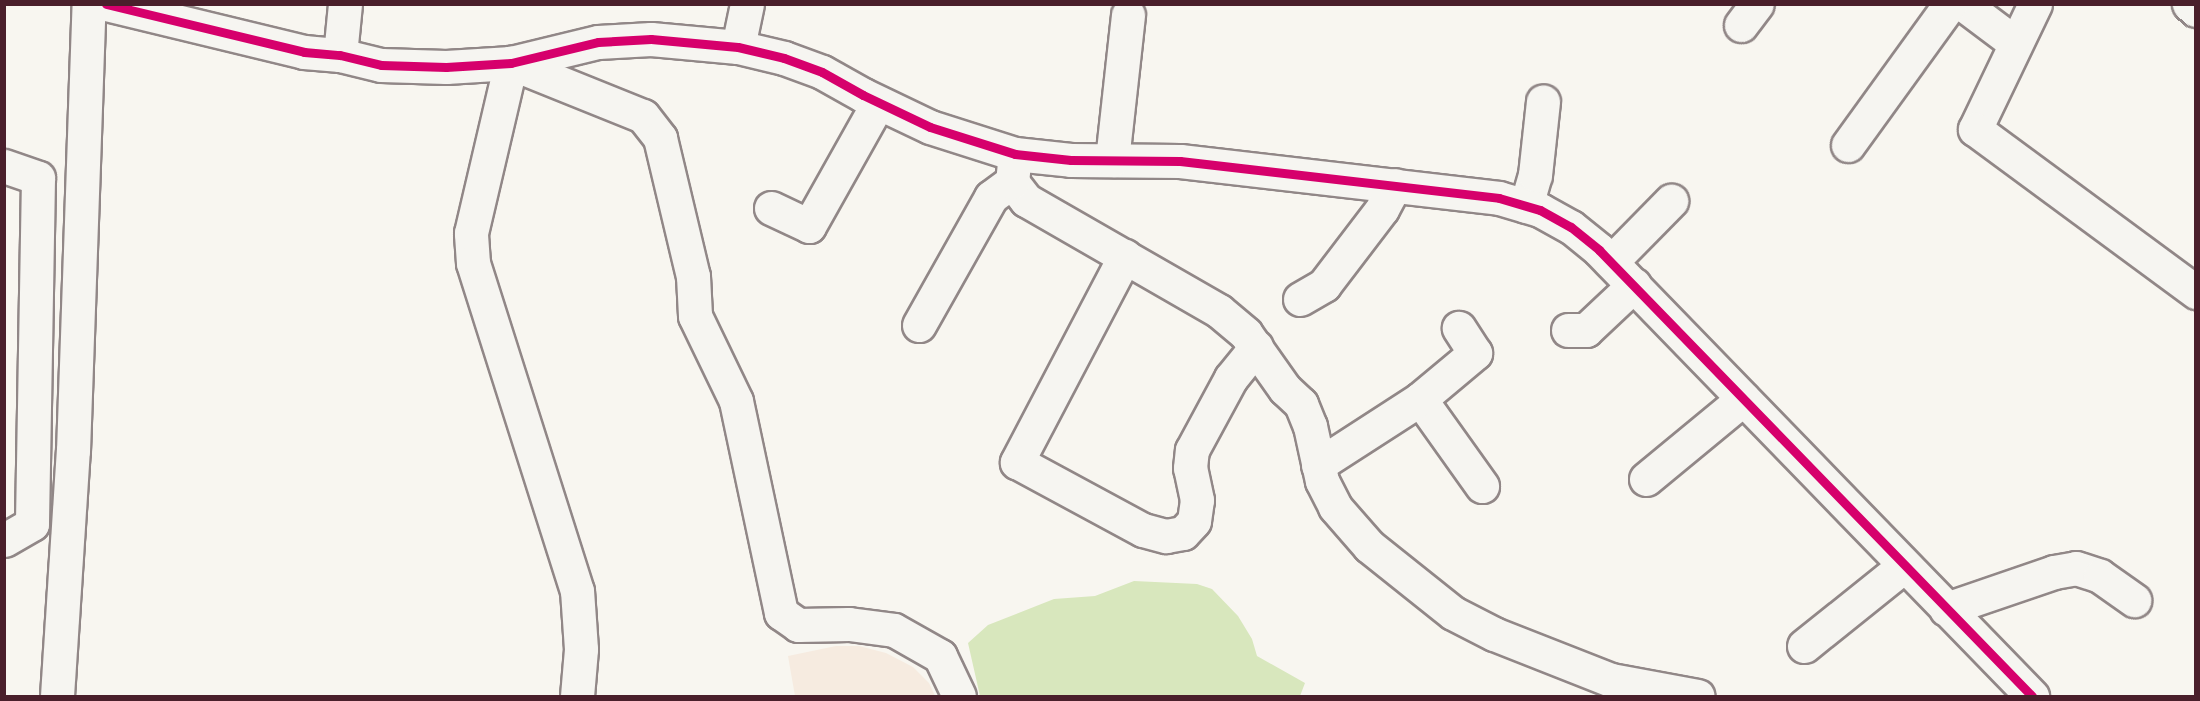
<!DOCTYPE html>
<html>
<head>
<meta charset="utf-8">
<style>
  body { margin:0 }
  #map { position:relative; width:2200px; height:701px; overflow:hidden; background:#f8f6f0; font-family:Dekko,sans-serif }
  div>[style] { position:absolute }
  .built>* { inset:0; background:#f6ebe0 }
  .green>* { inset:0; background:#d8e7bd }
  .roads { filter:drop-shadow(2px 0 #918787) drop-shadow(-2px 0 #918787) drop-shadow(0 2px #918787) drop-shadow(0 -2px #918787) }
  .minor>* { height:33px; margin:-16.5px; padding:0 16.5px; transform-origin:16.5px; border-radius:16.5px; background:#f6f5f1 }
  .cycleway>* { height:9px; margin:-4.5px; padding:0 4.5px; transform-origin:4.5px; border-radius:4.5px; background:#d6006c }
  span { translate:-50% -50%; white-space:nowrap; text-align:center; line-height:1.15; -webkit-text-stroke:4.5px #fbf7ec; paint-order:stroke }
  .frame { position:absolute; inset:0; border:6px solid #4a1f2b; pointer-events:none }
</style>
</head>
<body>
<div id="map">
  <div class="built">
    <div style="clip-path:polygon(836px 646px,859px 646px,886px 653px,913px 667px,929px 683px,935px 696px,795px 696px,788px 656px)"></div>
  </div>
  <div class="green">
    <div style="clip-path:polygon(1134px 581px,1197px 584px,1212px 589px,1238px 616px,1252px 639px,1257px 656px,1305px 683px,1300px 696px,980px 696px,968px 643px,988px 625px,1054px 599px,1095px 596px)"></div>
  </div>
  <div class="roads">
    <div class="minor">
      <div style="left:106px;top:4px;width:204px;rotate:13.6deg"></div>
      <div style="left:304px;top:52px;width:36px;rotate:5deg"></div>
      <div style="left:340px;top:55px;width:42px;rotate:13.7deg"></div>
      <div style="left:381px;top:65px;width:65px;rotate:1.8deg"></div>
      <div style="left:446px;top:67px;width:65px;rotate:-3.5deg"></div>
      <div style="left:511px;top:63px;width:89px;rotate:-13.6deg"></div>
      <div style="left:598px;top:42px;width:53px;rotate:-3.2deg"></div>
      <div style="left:651px;top:39px;width:87px;rotate:5.3deg"></div>
      <div style="left:738px;top:47px;width:47px;rotate:13.4deg"></div>
      <div style="left:784px;top:58px;width:40px;rotate:20.2deg"></div>
      <div style="left:822px;top:72px;width:47px;rotate:29.3deg"></div>
      <div style="left:863px;top:95px;width:74px;rotate:25.5deg"></div>
      <div style="left:930px;top:127px;width:89px;rotate:17.6deg"></div>
      <div style="left:1015px;top:154px;width:56px;rotate:6.1deg"></div>
      <div style="left:1071px;top:160px;width:109px;rotate:0.5deg"></div>
      <div style="left:1180px;top:161px;width:321px;rotate:6.6deg"></div>
      <div style="left:1499px;top:198px;width:43px;rotate:16.3deg"></div>
      <div style="left:1540px;top:210px;width:35px;rotate:29deg"></div>
      <div style="left:1571px;top:227px;width:36px;rotate:39deg"></div>
      <div style="left:1599px;top:250px;width:622px;rotate:45.85deg"></div>
      <div style="left:1963px;top:4px;width:65px;rotate:36.9deg"></div>
      <div style="left:2035px;top:4px;width:139px;rotate:115.6deg"></div>
      <div style="left:1975px;top:129px;width:275px;rotate:36.4deg"></div>
      <div style="left:2189px;top:4px;width:9px;rotate:41deg"></div>
      <div style="left:1741px;top:25px;width:26px;rotate:-53deg"></div>
      <div style="left:738px;top:47px;width:44px;rotate:-78.2deg"></div>
      <div style="left:340px;top:55px;width:51px;rotate:-84.4deg"></div>
      <div style="left:1848px;top:145px;width:174px;rotate:-54.1deg"></div>
      <div style="left:1112px;top:160px;width:146px;rotate:-83.7deg"></div>
      <div style="left:4px;top:166px;width:36px;rotate:19deg"></div>
      <div style="left:38px;top:178px;width:346px;rotate:91deg"></div>
      <div style="left:32px;top:524px;width:32px;rotate:150deg"></div>
      <div style="left:1012px;top:182px;width:23px;rotate:52deg"></div>
      <div style="left:1026px;top:200px;width:223px;rotate:29.9deg"></div>
      <div style="left:1219px;top:311px;width:35px;rotate:40deg"></div>
      <div style="left:1246px;top:334px;width:67px;rotate:54.7deg"></div>
      <div style="left:1285px;top:389px;width:22px;rotate:43deg"></div>
      <div style="left:1301px;top:404px;width:24px;rotate:68deg"></div>
      <div style="left:1310px;top:426px;width:56px;rotate:77.7deg"></div>
      <div style="left:1322px;top:481px;width:29px;rotate:63deg"></div>
      <div style="left:1335px;top:507px;width:52px;rotate:48.9deg"></div>
      <div style="left:1369px;top:546px;width:107px;rotate:38.6deg"></div>
      <div style="left:1453px;top:613px;width:46px;rotate:27.1deg"></div>
      <div style="left:1494px;top:634px;width:126px;rotate:21.5deg"></div>
      <div style="left:1611px;top:680px;width:88px;rotate:10.4deg"></div>
      <div style="left:1526px;top:206px;width:32px;rotate:-74deg"></div>
      <div style="left:1535px;top:175px;width:74px;rotate:-83.8deg"></div>
      <div style="left:771px;top:208px;width:42px;rotate:25.3deg"></div>
      <div style="left:809px;top:226px;width:141px;rotate:-60.7deg"></div>
      <div style="left:1125px;top:256px;width:233px;rotate:117.7deg"></div>
      <div style="left:1017px;top:462px;width:143px;rotate:28.4deg"></div>
      <div style="left:1143px;top:530px;width:24px;rotate:15deg"></div>
      <div style="left:1166px;top:536px;width:17px;rotate:-10deg"></div>
      <div style="left:1183px;top:533px;width:16px;rotate:-47deg"></div>
      <div style="left:1194px;top:521px;width:21px;rotate:-82deg"></div>
      <div style="left:1197px;top:500px;width:33px;rotate:-102deg"></div>
      <div style="left:1190px;top:468px;width:18px;rotate:-84deg"></div>
      <div style="left:1192px;top:450px;width:82px;rotate:-61.6deg"></div>
      <div style="left:1231px;top:378px;width:40px;rotate:-51deg"></div>
      <div style="left:1611px;top:262px;width:86px;rotate:-45.5deg"></div>
      <div style="left:1300px;top:299px;width:28px;rotate:-30deg"></div>
      <div style="left:1324px;top:285px;width:96px;rotate:-52.7deg"></div>
      <div style="left:1382px;top:209px;width:27px;rotate:-62deg"></div>
      <div style="left:919px;top:325px;width:147px;rotate:-60.6deg"></div>
      <div style="left:991px;top:197px;width:26px;rotate:-36deg"></div>
      <div style="left:1012px;top:182px;width:20px;rotate:-84deg"></div>
      <div style="left:1568px;top:330px;width:18px"></div>
      <div style="left:1586px;top:330px;width:66px;rotate:-43.2deg"></div>
      <div style="left:1420px;top:399px;width:107px;rotate:54.5deg"></div>
      <div style="left:1318px;top:465px;width:121px;rotate:-32.9deg"></div>
      <div style="left:1420px;top:399px;width:72px;rotate:-39.9deg"></div>
      <div style="left:1475px;top:353px;width:30px;rotate:-123deg"></div>
      <div style="left:1646px;top:479px;width:126px;rotate:-39.5deg"></div>
      <div style="left:1946px;top:609px;width:114px;rotate:-18.9deg"></div>
      <div style="left:2054px;top:572px;width:22px;rotate:-10deg"></div>
      <div style="left:2076px;top:568px;width:25px;rotate:18deg"></div>
      <div style="left:2100px;top:576px;width:42px;rotate:35.2deg"></div>
      <div style="left:1804px;top:646px;width:128px;rotate:-38.7deg"></div>
      <div style="left:57px;top:696px;width:246px;rotate:-86.3deg"></div>
      <div style="left:73px;top:451px;width:447px;rotate:-88deg"></div>
      <div style="left:577px;top:696px;width:47px;rotate:-85.1deg"></div>
      <div style="left:581px;top:649px;width:58px;rotate:-93.9deg"></div>
      <div style="left:577px;top:591px;width:344px;rotate:-107.6deg"></div>
      <div style="left:473px;top:263px;width:30px;rotate:-94deg"></div>
      <div style="left:471px;top:233px;width:175px;rotate:-76.8deg"></div>
      <div style="left:511px;top:63px;width:142px;rotate:21.9deg"></div>
      <div style="left:643px;top:116px;width:28px;rotate:52deg"></div>
      <div style="left:660px;top:138px;width:142px;rotate:76.6deg"></div>
      <div style="left:693px;top:276px;width:40px;rotate:87.1deg"></div>
      <div style="left:695px;top:316px;width:94px;rotate:64.2deg"></div>
      <div style="left:736px;top:401px;width:217px;rotate:78deg"></div>
      <div style="left:781px;top:613px;width:21px;rotate:35deg"></div>
      <div style="left:798px;top:625px;width:51px;rotate:-1.1deg"></div>
      <div style="left:849px;top:624px;width:45px;rotate:7.6deg"></div>
      <div style="left:894px;top:630px;width:53px;rotate:29.5deg"></div>
      <div style="left:940px;top:656px;width:44px;rotate:64.6deg"></div>
    </div>
  </div>
  <div class="cycleway">
    <div style="left:106px;top:4px;width:204px;rotate:13.6deg"></div>
    <div style="left:304px;top:52px;width:36px;rotate:5deg"></div>
    <div style="left:340px;top:55px;width:42px;rotate:13.7deg"></div>
    <div style="left:381px;top:65px;width:65px;rotate:1.8deg"></div>
    <div style="left:446px;top:67px;width:65px;rotate:-3.5deg"></div>
    <div style="left:511px;top:63px;width:89px;rotate:-13.6deg"></div>
    <div style="left:598px;top:42px;width:53px;rotate:-3.2deg"></div>
    <div style="left:651px;top:39px;width:87px;rotate:5.3deg"></div>
    <div style="left:738px;top:47px;width:47px;rotate:13.4deg"></div>
    <div style="left:784px;top:58px;width:40px;rotate:20.2deg"></div>
    <div style="left:822px;top:72px;width:47px;rotate:29.3deg"></div>
    <div style="left:863px;top:95px;width:74px;rotate:25.5deg"></div>
    <div style="left:930px;top:127px;width:89px;rotate:17.6deg"></div>
    <div style="left:1015px;top:154px;width:56px;rotate:6.1deg"></div>
    <div style="left:1071px;top:160px;width:109px;rotate:0.5deg"></div>
    <div style="left:1180px;top:161px;width:321px;rotate:6.6deg"></div>
    <div style="left:1499px;top:198px;width:43px;rotate:16.3deg"></div>
    <div style="left:1540px;top:210px;width:35px;rotate:29deg"></div>
    <div style="left:1571px;top:227px;width:36px;rotate:39deg"></div>
    <div style="left:1599px;top:250px;width:622px;rotate:45.85deg"></div>
  </div>
  <div class="frame"></div>
</div>
</body>
</html>
